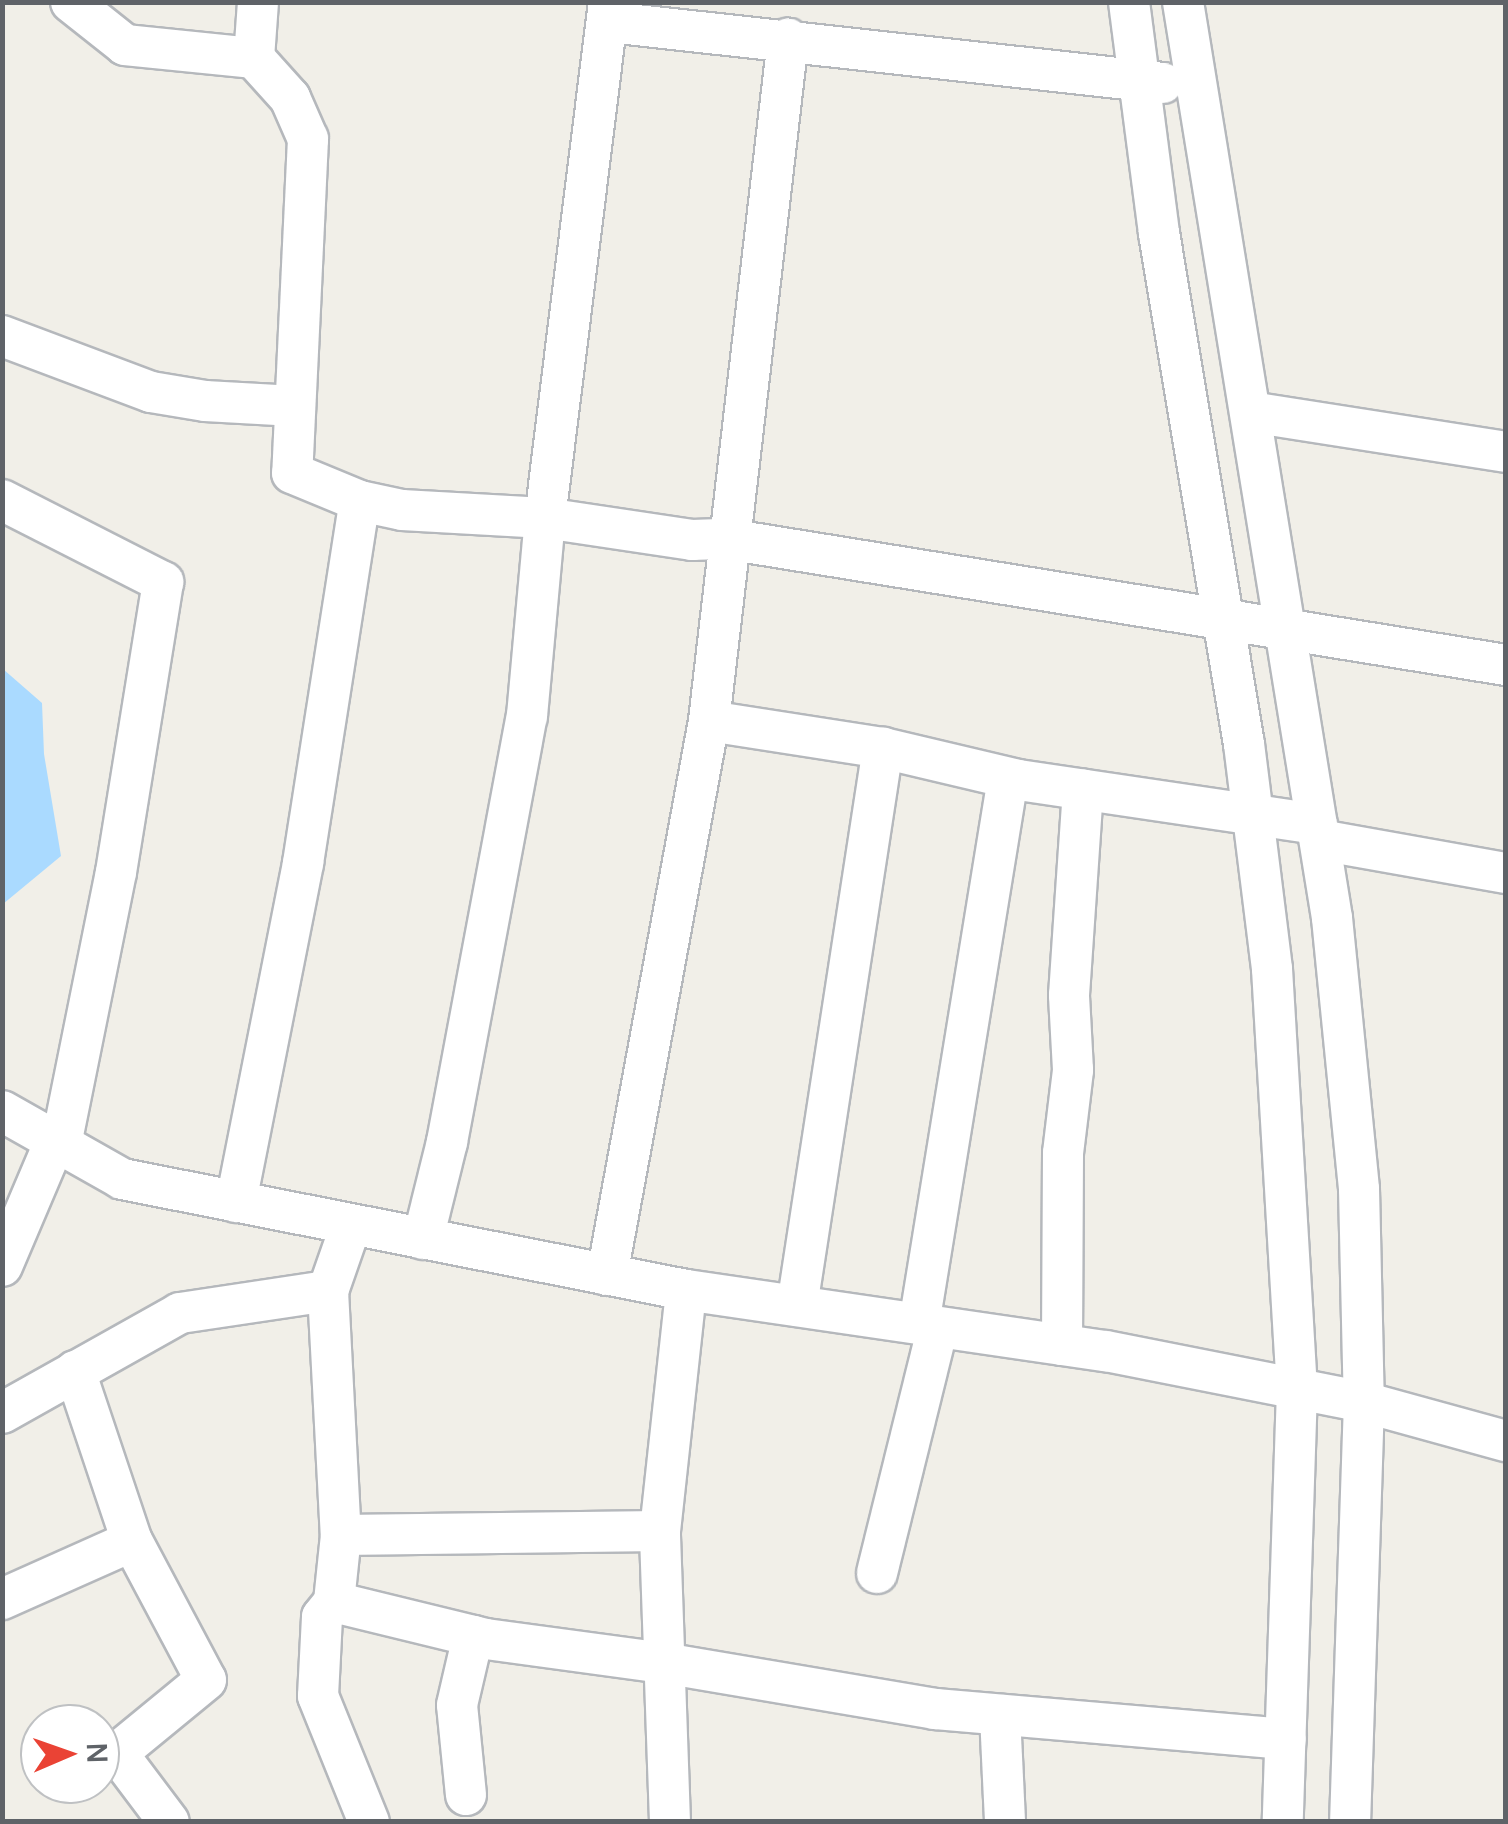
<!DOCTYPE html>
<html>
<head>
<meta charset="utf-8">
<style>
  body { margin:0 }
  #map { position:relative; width:1508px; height:1824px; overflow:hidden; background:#f1efe8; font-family:Manrope,sans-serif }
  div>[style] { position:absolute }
  .water>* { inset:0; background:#aadaff }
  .roads { filter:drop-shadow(2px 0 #b5b8bc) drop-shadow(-2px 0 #b5b8bc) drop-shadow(0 2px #b5b8bc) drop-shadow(0 -2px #b5b8bc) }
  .minor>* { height:40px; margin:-20px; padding:0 20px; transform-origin:20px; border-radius:20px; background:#fff }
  span { translate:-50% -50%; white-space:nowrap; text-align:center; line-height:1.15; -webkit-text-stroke:10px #fff; paint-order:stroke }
  .frame { position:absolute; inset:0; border:5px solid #5f6368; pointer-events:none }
  .north { position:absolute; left:20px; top:1704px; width:100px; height:100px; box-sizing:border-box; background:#fff; border:2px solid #bfc1c3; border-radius:50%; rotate:88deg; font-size:28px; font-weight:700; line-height:40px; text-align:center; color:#5f6368 }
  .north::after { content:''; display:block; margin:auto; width:35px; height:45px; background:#ea4335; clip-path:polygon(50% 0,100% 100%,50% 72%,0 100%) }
</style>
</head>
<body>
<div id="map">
  <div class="water">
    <div style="clip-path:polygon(3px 669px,42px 703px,44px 754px,61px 856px,3px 904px)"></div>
  </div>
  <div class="roads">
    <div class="minor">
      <div style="left:71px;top:2px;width:69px;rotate:38.5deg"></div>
      <div style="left:125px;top:45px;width:130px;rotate:5.8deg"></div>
      <div style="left:254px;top:58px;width:54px;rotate:48deg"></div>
      <div style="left:290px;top:98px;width:45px;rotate:66.3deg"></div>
      <div style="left:308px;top:139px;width:334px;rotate:92.7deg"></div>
      <div style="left:292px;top:473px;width:74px;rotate:22.4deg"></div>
      <div style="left:360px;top:501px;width:43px;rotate:12.1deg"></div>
      <div style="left:402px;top:510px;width:143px;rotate:3.2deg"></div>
      <div style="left:545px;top:518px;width:149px;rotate:8.5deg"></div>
      <div style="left:692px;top:540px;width:35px;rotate:-2deg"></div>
      <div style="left:727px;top:539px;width:789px;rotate:9.19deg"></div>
      <div style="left:1129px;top:2px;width:233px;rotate:82.6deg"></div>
      <div style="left:1159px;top:233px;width:518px;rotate:80.56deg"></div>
      <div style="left:1244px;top:744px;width:227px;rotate:82.9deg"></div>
      <div style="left:1272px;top:969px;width:422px;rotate:86.6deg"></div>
      <div style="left:1297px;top:1390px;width:432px;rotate:91.9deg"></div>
      <div style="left:1183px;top:2px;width:928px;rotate:80.76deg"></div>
      <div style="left:1332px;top:918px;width:272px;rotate:84.3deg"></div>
      <div style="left:1359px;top:1189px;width:213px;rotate:88.7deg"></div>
      <div style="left:1364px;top:1402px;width:420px;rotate:91.9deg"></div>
      <div style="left:609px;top:22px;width:557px;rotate:6.28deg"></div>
      <div style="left:254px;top:58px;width:56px;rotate:-85.9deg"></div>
      <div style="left:2px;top:336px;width:159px;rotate:20.6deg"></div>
      <div style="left:151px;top:392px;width:55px;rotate:9.5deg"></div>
      <div style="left:205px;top:401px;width:90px;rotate:3.2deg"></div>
      <div style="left:1251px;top:412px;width:258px;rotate:8.9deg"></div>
      <div style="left:2px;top:500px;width:181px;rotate:27deg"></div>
      <div style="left:163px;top:582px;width:294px;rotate:99.2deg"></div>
      <div style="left:116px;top:872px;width:278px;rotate:101.4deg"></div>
      <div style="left:709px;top:721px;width:176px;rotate:8.8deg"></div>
      <div style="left:883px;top:748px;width:139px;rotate:13.3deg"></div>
      <div style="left:1018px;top:780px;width:302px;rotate:8.4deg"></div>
      <div style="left:1320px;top:840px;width:189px;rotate:10.1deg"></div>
      <div style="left:2px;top:1111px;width:138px;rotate:29.5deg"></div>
      <div style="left:122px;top:1179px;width:575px;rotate:11.13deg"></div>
      <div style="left:686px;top:1290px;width:424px;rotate:8.3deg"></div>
      <div style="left:1106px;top:1351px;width:263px;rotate:11.2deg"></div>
      <div style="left:1364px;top:1402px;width:147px;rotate:15.4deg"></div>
      <div style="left:236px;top:1202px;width:346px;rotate:-78.8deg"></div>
      <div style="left:303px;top:863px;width:366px;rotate:-81.1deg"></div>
      <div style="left:351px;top:1225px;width:70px;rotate:109.2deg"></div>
      <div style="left:328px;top:1291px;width:244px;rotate:87deg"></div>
      <div style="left:341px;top:1535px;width:67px;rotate:96deg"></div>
      <div style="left:334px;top:1602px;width:19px;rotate:129deg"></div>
      <div style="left:322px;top:1617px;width:79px;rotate:92.9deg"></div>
      <div style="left:318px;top:1696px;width:136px;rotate:68deg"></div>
      <div style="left:423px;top:1239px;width:100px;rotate:-76.1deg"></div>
      <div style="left:447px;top:1142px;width:433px;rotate:-79.4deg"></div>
      <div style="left:527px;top:716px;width:199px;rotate:-84.8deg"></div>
      <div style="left:545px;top:518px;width:520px;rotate:-82.93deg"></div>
      <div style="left:2px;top:1266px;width:136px;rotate:-67deg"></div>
      <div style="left:607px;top:1275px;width:563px;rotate:-79.57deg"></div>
      <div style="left:709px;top:721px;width:687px;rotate:-83.39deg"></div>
      <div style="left:797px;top:1306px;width:565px;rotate:-81.24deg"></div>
      <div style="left:919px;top:1324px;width:553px;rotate:-80.74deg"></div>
      <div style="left:1062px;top:1345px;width:192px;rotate:-89.7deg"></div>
      <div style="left:1063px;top:1153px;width:84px;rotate:-83.1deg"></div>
      <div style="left:1073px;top:1070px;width:75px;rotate:-93.1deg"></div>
      <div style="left:1069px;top:995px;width:206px;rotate:-86.1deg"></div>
      <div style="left:75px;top:1371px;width:179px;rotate:71.5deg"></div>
      <div style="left:132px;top:1541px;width:157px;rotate:62deg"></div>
      <div style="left:206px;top:1680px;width:115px;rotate:140.6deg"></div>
      <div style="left:117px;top:1753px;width:86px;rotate:53deg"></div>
      <div style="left:2px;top:1413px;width:204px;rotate:-29.3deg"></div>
      <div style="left:180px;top:1313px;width:150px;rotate:-8.5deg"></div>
      <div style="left:341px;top:1535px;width:319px;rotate:-0.7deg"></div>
      <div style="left:877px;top:1573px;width:253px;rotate:-76.1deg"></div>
      <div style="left:2px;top:1599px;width:142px;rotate:-24deg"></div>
      <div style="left:334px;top:1602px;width:156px;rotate:13.7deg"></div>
      <div style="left:486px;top:1639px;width:180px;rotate:7.7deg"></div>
      <div style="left:664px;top:1663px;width:275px;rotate:9.6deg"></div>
      <div style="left:935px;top:1709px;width:352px;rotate:4.9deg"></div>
      <div style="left:1000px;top:1715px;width:107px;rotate:87.3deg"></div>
      <div style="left:466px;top:1795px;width:90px;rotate:-95.7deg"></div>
      <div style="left:457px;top:1705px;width:71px;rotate:-76.9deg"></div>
      <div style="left:670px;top:1822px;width:291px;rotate:-92deg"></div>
      <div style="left:660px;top:1531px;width:242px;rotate:-83.8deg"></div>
    </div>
  </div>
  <div class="frame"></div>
  <div class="north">N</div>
</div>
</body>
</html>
